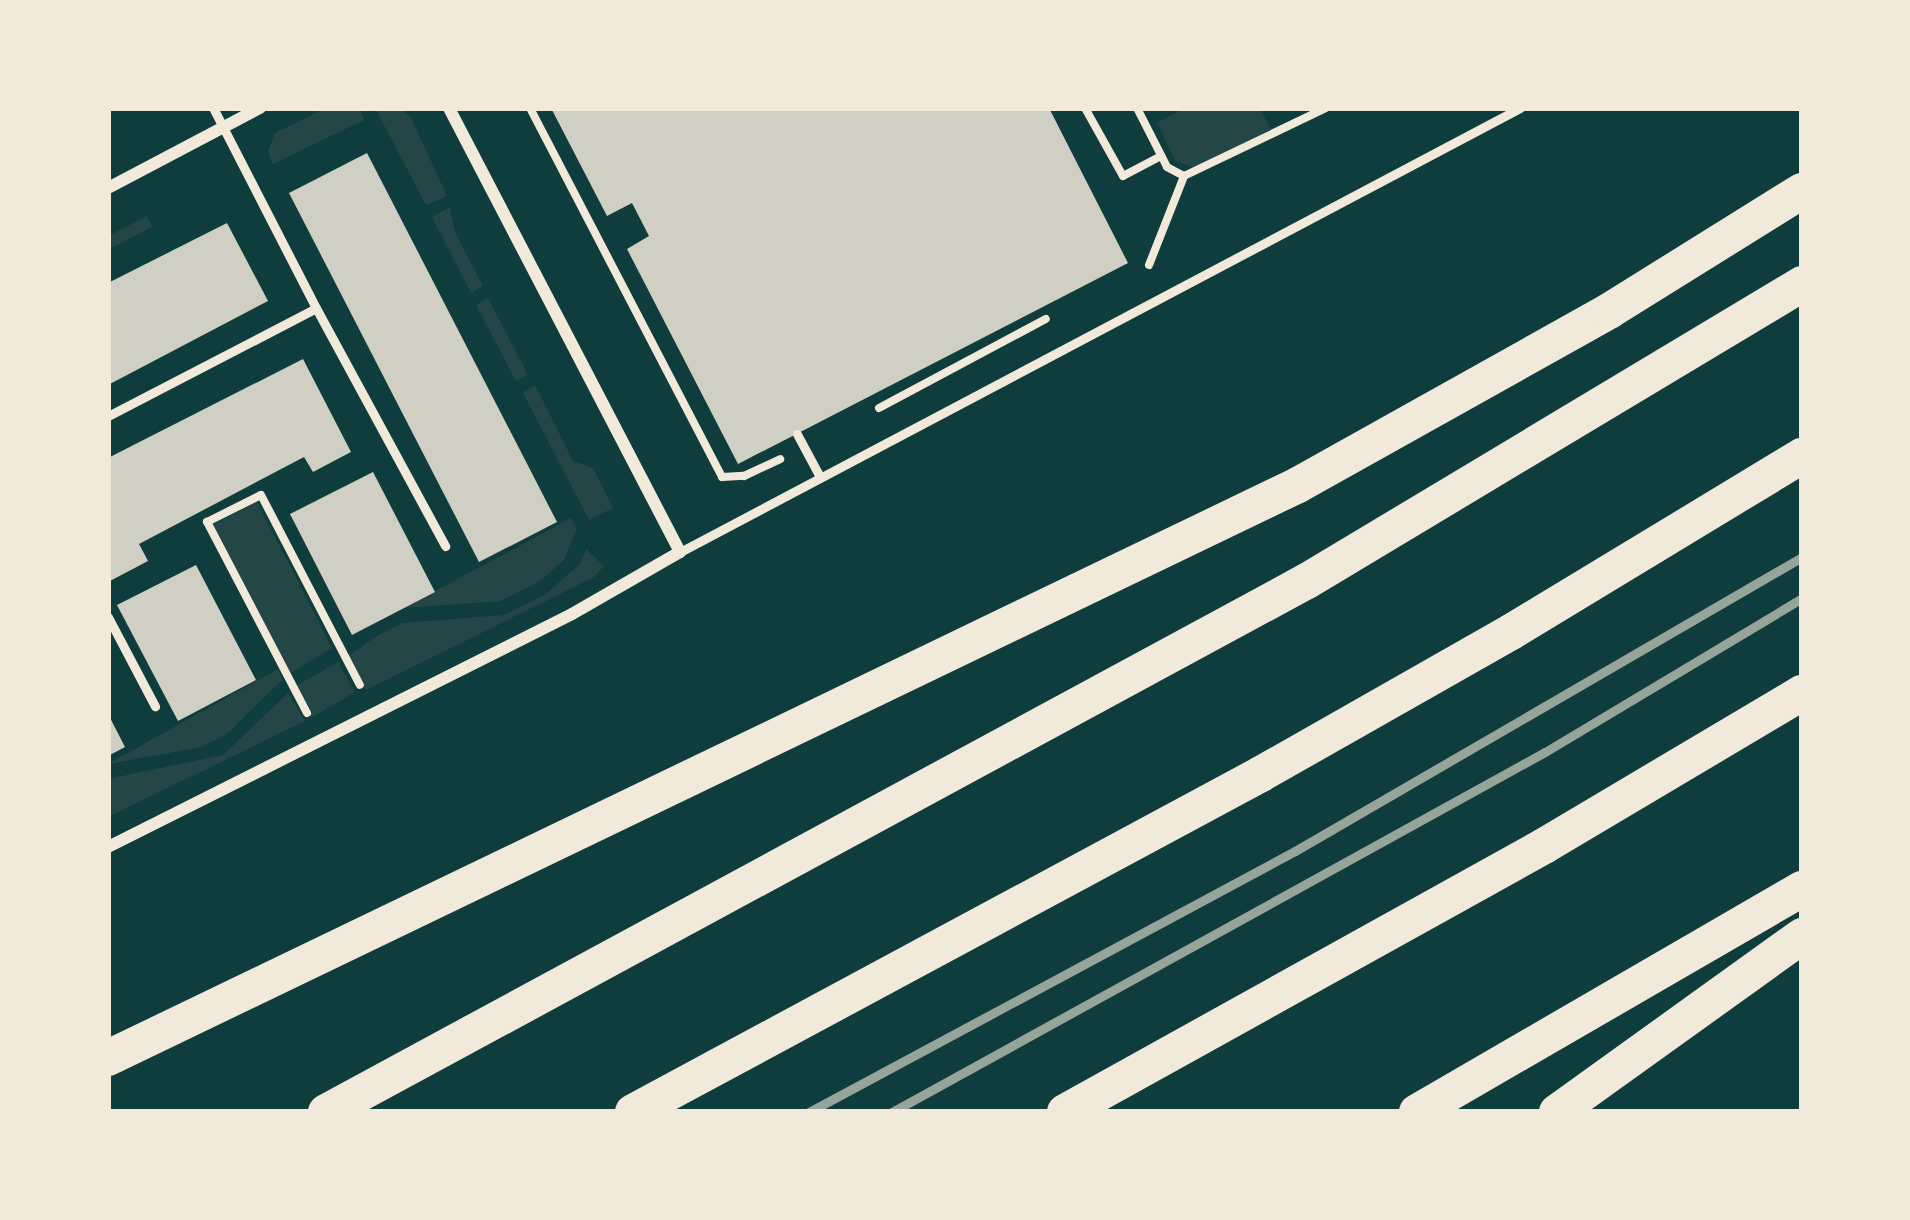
<!DOCTYPE html>
<html>
<head>
<meta charset="utf-8">
<style>
  body { margin:0 }
  #map { position:relative; width:1910px; height:1220px; overflow:hidden; background:#0f3d3e; font-family:Lato,sans-serif }
  div>[style] { position:absolute }
  .green>* { inset:0; background:#244646 }
  .building>* { inset:0; background:#cfcfc3 }
  .path>* { height:8px; margin:-4px; padding:0 4px; transform-origin:4px; border-radius:4px; background:#f1e9da }
  .service>* { height:9px; margin:-4.5px; padding:0 4.5px; transform-origin:4.5px; border-radius:4.5px; background:#f1e9da }
  .minor>* { height:12px; margin:-6px; padding:0 6px; transform-origin:6px; border-radius:6px; background:#f1e9da }
  .motorway>* { height:36px; margin:-18px; padding:0 18px; transform-origin:18px; border-radius:18px; background:#f1e9da }
  .rail>* { height:9px; margin:-4.5px; padding:0 4.5px; transform-origin:4.5px; border-radius:4.5px; background:#97a49c }
  span { translate:-50% -50%; white-space:nowrap; text-align:center; line-height:1.15; -webkit-text-stroke:12px #f1e9da; paint-order:stroke }
  .frame { position:absolute; inset:0; border:111px solid #f1e9da; pointer-events:none }
</style>
</head>
<body>
<div id="map">
  <div class="green">
    <div style="clip-path:polygon(326px 108px,360px 108px,364px 120px,273px 164px,268px 151px,275px 133px)"></div>
    <div style="clip-path:polygon(375px 108px,399px 108px,411px 117px,447px 196px,426px 205px)"></div>
    <div style="clip-path:polygon(1185px 108px,1259px 108px,1271px 129px,1197px 168px,1176px 162px,1157px 123px)"></div>
    <div style="clip-path:polygon(450px 207px,455px 232px,483px 286px,471px 293px,432px 217px)"></div>
    <div style="clip-path:polygon(147px 216px,152px 227px,108px 250px,108px 236px)"></div>
    <div style="clip-path:polygon(488px 298px,528px 375px,516px 381px,476px 305px)"></div>
    <div style="clip-path:polygon(535px 385px,573px 461px,593px 468px,613px 508px,589px 520px,523px 393px)"></div>
    <div style="clip-path:polygon(257px 502px,332px 648px,289px 674px,212px 525px)"></div>
    <div style="clip-path:polygon(571px 518px,577px 528px,564px 560px,540px 581px,501px 601px,404px 608px)"></div>
    <div style="clip-path:polygon(586px 549px,604px 566px,594px 577px,366px 690px,348px 656px,380px 634px,402px 623px,504px 615px,546px 594px,580px 564px)"></div>
    <div style="clip-path:polygon(338px 662px,355px 692px,311px 718px,294px 687px)"></div>
    <div style="clip-path:polygon(278px 669px,282px 680px,227px 734px,202px 747px,108px 764px)"></div>
    <div style="clip-path:polygon(288px 693px,305px 721px,108px 817px,108px 779px,223px 755px)"></div>
  </div>
  <div class="building">
    <div style="clip-path:polygon(551px 108px,1049px 108px,1128px 263px,738px 464px,627px 249px,649px 236px,632px 203px,607px 216px)"></div>
    <div style="clip-path:polygon(367px 153px,557px 522px,479px 562px,289px 193px)"></div>
    <div style="clip-path:polygon(227px 223px,268px 301px,108px 385px,108px 283px)"></div>
    <div style="clip-path:polygon(303px 359px,351px 452px,313px 472px,304px 457px,139px 544px,148px 561px,110px 581px,108px 458px)"></div>
    <div style="clip-path:polygon(373px 472px,435px 592px,352px 635px,290px 514px)"></div>
    <div style="clip-path:polygon(196px 565px,256px 680px,178px 721px,117px 605px)"></div>
    <div style="clip-path:polygon(108px 714px,125px 747px,108px 756px)"></div>
  </div>
  <div class="path">
    <div style="left:530px;top:108px;width:416px;rotate:62.5deg"></div>
    <div style="left:722px;top:477px;width:22px;rotate:-3deg"></div>
    <div style="left:744px;top:476px;width:40px;rotate:-25deg"></div>
    <div style="left:1085px;top:108px;width:78px;rotate:60.8deg"></div>
    <div style="left:1123px;top:176px;width:43px;rotate:-27.8deg"></div>
    <div style="left:1137px;top:108px;width:66px;rotate:63deg"></div>
    <div style="left:1167px;top:167px;width:19px;rotate:28deg"></div>
    <div style="left:1149px;top:265px;width:96px;rotate:-68.5deg"></div>
    <div style="left:1184px;top:176px;width:157px;rotate:-25.6deg"></div>
    <div style="left:879px;top:408px;width:189px;rotate:-28.1deg"></div>
    <div style="left:307px;top:713px;width:216px;rotate:-117.6deg"></div>
    <div style="left:207px;top:522px;width:60px;rotate:-26.6deg"></div>
    <div style="left:261px;top:495px;width:214px;rotate:62.5deg"></div>
  </div>
  <div class="service">
    <div style="left:316px;top:308px;width:271px;rotate:61.5deg"></div>
    <div style="left:108px;top:416px;width:234px;rotate:-27.4deg"></div>
    <div style="left:316px;top:308px;width:225px;rotate:-117.2deg"></div>
    <div style="left:797px;top:434px;width:49px;rotate:61.9deg"></div>
    <div style="left:680px;top:552px;width:950px;rotate:-27.86deg"></div>
    <div style="left:108px;top:617px;width:101px;rotate:62.2deg"></div>
  </div>
  <div class="minor">
    <div style="left:108px;top:188px;width:172px;rotate:-27.8deg"></div>
    <div style="left:108px;top:847px;width:519px;rotate:-26.66deg"></div>
    <div style="left:572px;top:614px;width:125px;rotate:-29.9deg"></div>
    <div style="left:680px;top:552px;width:500px;rotate:-117.49deg"></div>
  </div>
  <div class="motorway">
    <div style="left:108px;top:1058px;width:1321px;rotate:-25.71deg"></div>
    <div style="left:1298px;top:485px;width:356px;rotate:-29.2deg"></div>
    <div style="left:1609px;top:311px;width:227px;rotate:-31.9deg"></div>
    <div style="left:326px;top:1112px;width:1115px;rotate:-28.43deg"></div>
    <div style="left:1307px;top:581px;width:577px;rotate:-30.96deg"></div>
    <div style="left:633px;top:1112px;width:713px;rotate:-28.29deg"></div>
    <div style="left:1261px;top:774px;width:288px;rotate:-29.6deg"></div>
    <div style="left:1511px;top:632px;width:340px;rotate:-31.2deg"></div>
    <div style="left:1065px;top:1112px;width:548px;rotate:-29.04deg"></div>
    <div style="left:1544px;top:846px;width:300px;rotate:-30.7deg"></div>
    <div style="left:1417px;top:1112px;width:445px;rotate:-30.1deg"></div>
    <div style="left:1557px;top:1112px;width:302px;rotate:-35.7deg"></div>
  </div>
  <div class="rail">
    <div style="left:809px;top:1112px;width:552px;rotate:-28.24deg"></div>
    <div style="left:1295px;top:851px;width:586px;rotate:-30.11deg"></div>
    <div style="left:892px;top:1112px;width:746px;rotate:-28.87deg"></div>
    <div style="left:1545px;top:752px;width:300px;rotate:-30.9deg"></div>
  </div>
  <div class="frame"></div>
</div>
</body>
</html>
